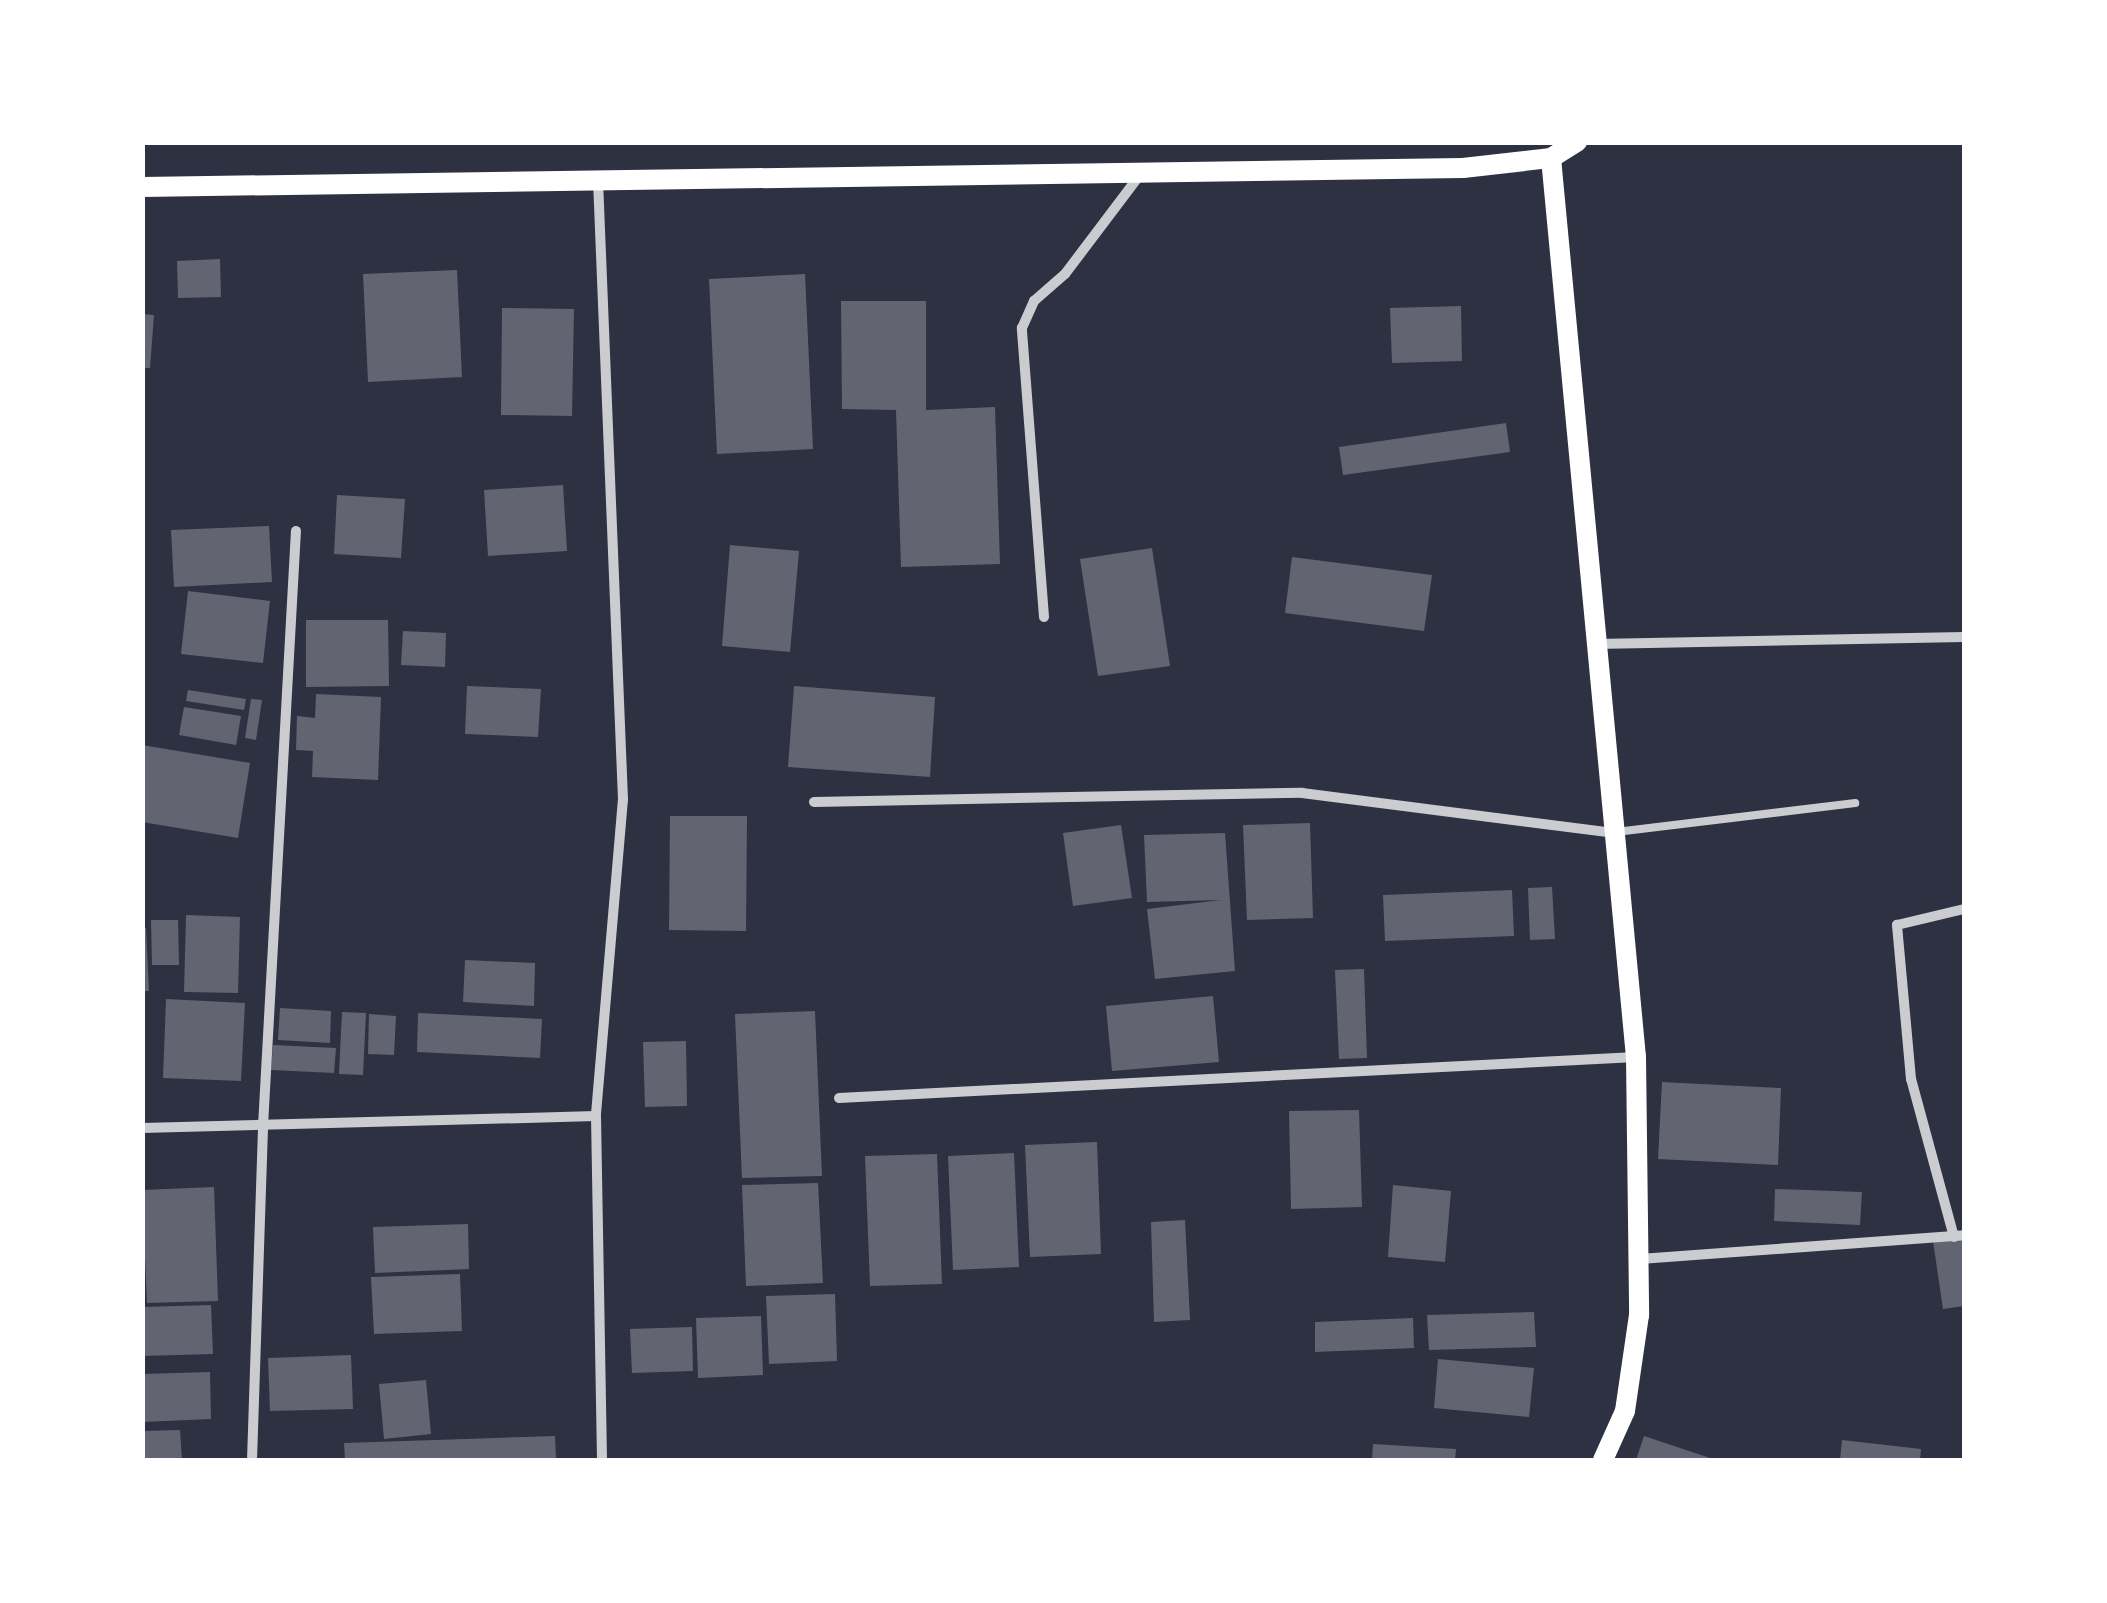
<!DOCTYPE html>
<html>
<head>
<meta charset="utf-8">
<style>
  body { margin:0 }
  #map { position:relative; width:2107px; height:1603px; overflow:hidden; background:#2d3142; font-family:"Alegreya Sans",sans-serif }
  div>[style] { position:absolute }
  .building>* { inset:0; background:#626471 }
  .service>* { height:8px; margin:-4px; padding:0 4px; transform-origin:4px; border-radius:4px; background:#caccd0 }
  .minor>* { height:10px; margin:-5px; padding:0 5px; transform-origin:5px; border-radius:5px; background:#caccd0 }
  .secondary>* { height:20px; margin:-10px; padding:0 10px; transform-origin:10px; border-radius:10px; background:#fff }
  span { translate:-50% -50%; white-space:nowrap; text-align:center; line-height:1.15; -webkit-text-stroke:10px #fff; paint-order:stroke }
  .frame { position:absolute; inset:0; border:145px solid #fff; pointer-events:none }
</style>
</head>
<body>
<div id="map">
  <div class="building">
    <div style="clip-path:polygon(220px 259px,221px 297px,178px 298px,177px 261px)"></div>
    <div style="clip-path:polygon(457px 270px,462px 377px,368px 382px,363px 274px)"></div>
    <div style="clip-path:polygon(805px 274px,813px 449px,717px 454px,709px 279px)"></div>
    <div style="clip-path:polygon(841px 301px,926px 301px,926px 410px,995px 407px,1000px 564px,901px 567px,896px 410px,842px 409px)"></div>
    <div style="clip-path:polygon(1461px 306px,1462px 361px,1392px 363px,1390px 308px)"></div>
    <div style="clip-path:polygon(502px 308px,574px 309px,572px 416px,501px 415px)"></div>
    <div style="clip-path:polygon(142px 314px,154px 315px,150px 368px,142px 368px)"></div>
    <div style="clip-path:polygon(1506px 423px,1510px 452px,1343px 475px,1339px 447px)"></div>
    <div style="clip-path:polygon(563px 485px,567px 551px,488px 556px,484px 490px)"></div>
    <div style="clip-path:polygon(337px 495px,405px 499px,401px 558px,334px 554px)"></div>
    <div style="clip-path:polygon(269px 526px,272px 582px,174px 587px,171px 530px)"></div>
    <div style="clip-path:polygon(730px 545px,799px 551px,790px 652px,722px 646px)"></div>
    <div style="clip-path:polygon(1152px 548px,1170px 666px,1098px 676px,1080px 559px)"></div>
    <div style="clip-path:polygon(1292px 557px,1432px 575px,1424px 631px,1285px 613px)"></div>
    <div style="clip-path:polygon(188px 591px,270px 601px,263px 663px,181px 654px)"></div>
    <div style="clip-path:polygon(306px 620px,388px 620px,389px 686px,306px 687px)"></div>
    <div style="clip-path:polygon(403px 631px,446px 633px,445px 667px,401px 665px)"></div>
    <div style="clip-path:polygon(467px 686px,541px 689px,538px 737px,465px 734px)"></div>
    <div style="clip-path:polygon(794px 686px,935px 697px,930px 777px,788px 767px)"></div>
    <div style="clip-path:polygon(188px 690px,246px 699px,244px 710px,186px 701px)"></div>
    <div style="clip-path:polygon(316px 694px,381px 697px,378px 780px,312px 777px,313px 751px,296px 750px,297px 716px,315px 718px)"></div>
    <div style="clip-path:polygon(251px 699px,262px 700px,256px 740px,245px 738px)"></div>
    <div style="clip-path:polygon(184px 707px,241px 716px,236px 745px,179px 735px)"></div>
    <div style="clip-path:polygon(142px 745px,250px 763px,238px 838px,142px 822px)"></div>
    <div style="clip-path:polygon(670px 816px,747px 816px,746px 931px,669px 930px)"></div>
    <div style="clip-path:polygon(1310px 823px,1313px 918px,1247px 920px,1243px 825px)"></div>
    <div style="clip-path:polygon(1121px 825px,1132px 898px,1073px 906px,1063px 833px)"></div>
    <div style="clip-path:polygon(1225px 833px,1235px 971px,1155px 979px,1147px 909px,1221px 900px,1147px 902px,1144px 835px)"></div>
    <div style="clip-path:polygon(1552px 887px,1555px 939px,1530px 940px,1528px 888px)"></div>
    <div style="clip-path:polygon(1512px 890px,1514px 936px,1385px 941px,1383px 895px)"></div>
    <div style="clip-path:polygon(186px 915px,240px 917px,238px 993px,184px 992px)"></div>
    <div style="clip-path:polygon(151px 920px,178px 920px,179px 965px,152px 965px)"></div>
    <div style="clip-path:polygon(142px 928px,146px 928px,149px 991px,142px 991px)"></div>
    <div style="clip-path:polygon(465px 960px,535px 963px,534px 1006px,463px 1002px)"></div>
    <div style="clip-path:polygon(1364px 969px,1367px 1058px,1339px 1059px,1335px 970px)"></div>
    <div style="clip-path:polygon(1213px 996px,1219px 1062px,1112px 1071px,1106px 1006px)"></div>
    <div style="clip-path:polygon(166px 999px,245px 1003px,241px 1081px,163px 1078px)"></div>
    <div style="clip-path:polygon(280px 1008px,331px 1011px,330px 1043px,278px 1040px)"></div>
    <div style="clip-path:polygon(815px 1011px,822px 1176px,742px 1178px,735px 1014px)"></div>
    <div style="clip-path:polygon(342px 1012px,366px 1013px,363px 1075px,339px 1074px)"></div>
    <div style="clip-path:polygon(418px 1013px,542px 1019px,540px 1058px,417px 1052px)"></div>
    <div style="clip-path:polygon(369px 1014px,396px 1016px,394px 1055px,368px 1054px)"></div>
    <div style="clip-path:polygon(686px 1041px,687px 1106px,645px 1107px,643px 1042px)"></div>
    <div style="clip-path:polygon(273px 1045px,336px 1048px,334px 1073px,271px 1070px)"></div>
    <div style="clip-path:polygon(1662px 1082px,1781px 1088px,1778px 1165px,1658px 1159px)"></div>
    <div style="clip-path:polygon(1359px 1110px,1362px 1207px,1291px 1209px,1289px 1111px)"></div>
    <div style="clip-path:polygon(1097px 1142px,1101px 1254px,1030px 1257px,1025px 1145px)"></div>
    <div style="clip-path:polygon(1014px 1153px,1019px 1267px,953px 1270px,948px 1156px)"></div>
    <div style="clip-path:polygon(937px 1154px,942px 1284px,870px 1286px,865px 1156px)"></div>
    <div style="clip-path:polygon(818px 1183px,823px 1283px,746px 1286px,742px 1185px)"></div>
    <div style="clip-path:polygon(1393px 1185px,1451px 1191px,1445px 1262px,1388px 1257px)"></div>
    <div style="clip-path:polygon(214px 1187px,218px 1301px,147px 1303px,142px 1190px)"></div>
    <div style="clip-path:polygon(1775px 1189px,1862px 1192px,1860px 1225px,1774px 1221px)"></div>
    <div style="clip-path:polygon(1185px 1220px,1190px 1320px,1154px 1322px,1151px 1222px)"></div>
    <div style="clip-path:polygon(468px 1224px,469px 1269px,375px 1273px,373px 1227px)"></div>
    <div style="clip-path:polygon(1964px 1237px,1964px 1306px,1943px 1309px,1933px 1241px)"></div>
    <div style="clip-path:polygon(460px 1274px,462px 1331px,374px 1334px,371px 1277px)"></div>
    <div style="clip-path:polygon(835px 1294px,837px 1361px,769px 1364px,766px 1296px)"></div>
    <div style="clip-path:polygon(211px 1305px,213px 1354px,142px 1356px,142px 1307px)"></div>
    <div style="clip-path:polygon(1534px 1312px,1536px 1347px,1429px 1350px,1427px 1315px)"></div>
    <div style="clip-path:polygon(761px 1316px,763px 1375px,698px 1378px,696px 1318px)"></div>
    <div style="clip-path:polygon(1413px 1318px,1414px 1348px,1315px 1352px,1315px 1322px)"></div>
    <div style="clip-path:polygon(692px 1327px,693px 1371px,632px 1373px,630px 1329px)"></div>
    <div style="clip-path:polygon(351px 1355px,353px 1409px,270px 1411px,268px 1358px)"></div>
    <div style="clip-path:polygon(1438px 1359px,1534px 1368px,1529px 1417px,1434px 1408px)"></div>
    <div style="clip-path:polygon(210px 1372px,211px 1419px,142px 1422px,142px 1374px)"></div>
    <div style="clip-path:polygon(426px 1380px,431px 1434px,384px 1439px,379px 1384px)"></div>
    <div style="clip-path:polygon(180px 1430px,182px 1460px,142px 1460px,142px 1431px)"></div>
    <div style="clip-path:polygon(555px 1436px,556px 1460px,345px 1460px,344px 1443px)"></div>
    <div style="clip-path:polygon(1644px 1436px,1716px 1460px,1636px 1460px)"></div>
    <div style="clip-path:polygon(1842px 1440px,1921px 1449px,1920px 1460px,1840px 1460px)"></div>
    <div style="clip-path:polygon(1373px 1444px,1456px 1449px,1455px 1460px,1372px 1460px)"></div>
  </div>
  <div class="service">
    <div style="left:1616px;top:832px;width:241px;rotate:-6.9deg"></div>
  </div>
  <div class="minor">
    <div style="left:598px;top:180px;width:620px;rotate:87.69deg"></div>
    <div style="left:623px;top:799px;width:318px;rotate:94.9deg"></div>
    <div style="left:596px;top:1116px;width:344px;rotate:89deg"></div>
    <div style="left:1044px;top:617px;width:290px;rotate:-94.4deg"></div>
    <div style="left:1022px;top:328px;width:30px;rotate:-66deg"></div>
    <div style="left:1034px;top:301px;width:41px;rotate:-41.1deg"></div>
    <div style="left:1065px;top:274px;width:124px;rotate:-52.9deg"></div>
    <div style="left:1596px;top:644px;width:368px;rotate:-1.1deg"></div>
    <div style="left:814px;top:802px;width:488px;rotate:-1.1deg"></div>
    <div style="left:1302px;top:793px;width:314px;rotate:7.3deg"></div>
    <div style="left:839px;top:1098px;width:798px;rotate:-2.94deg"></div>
    <div style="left:142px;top:1128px;width:454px;rotate:-1.5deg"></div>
    <div style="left:1954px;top:1237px;width:164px;rotate:-105.2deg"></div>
    <div style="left:1911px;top:1079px;width:155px;rotate:-95.2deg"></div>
    <div style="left:1897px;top:925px;width:69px;rotate:-13.4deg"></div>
    <div style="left:1640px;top:1259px;width:325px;rotate:-4.2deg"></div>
    <div style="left:252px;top:1460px;width:334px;rotate:-88.1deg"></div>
    <div style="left:263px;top:1126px;width:596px;rotate:-86.83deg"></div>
  </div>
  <div class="secondary">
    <div style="left:1551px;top:158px;width:903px;rotate:84.6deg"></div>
    <div style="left:1636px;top:1057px;width:258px;rotate:89.3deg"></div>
    <div style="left:1639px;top:1315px;width:97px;rotate:98.3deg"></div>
    <div style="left:1625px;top:1411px;width:54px;rotate:114.2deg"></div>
    <div style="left:142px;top:187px;width:1321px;rotate:-0.82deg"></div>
    <div style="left:1463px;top:168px;width:89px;rotate:-6.5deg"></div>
    <div style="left:1551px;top:158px;width:31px;rotate:-32deg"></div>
  </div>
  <div class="frame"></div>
</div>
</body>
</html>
